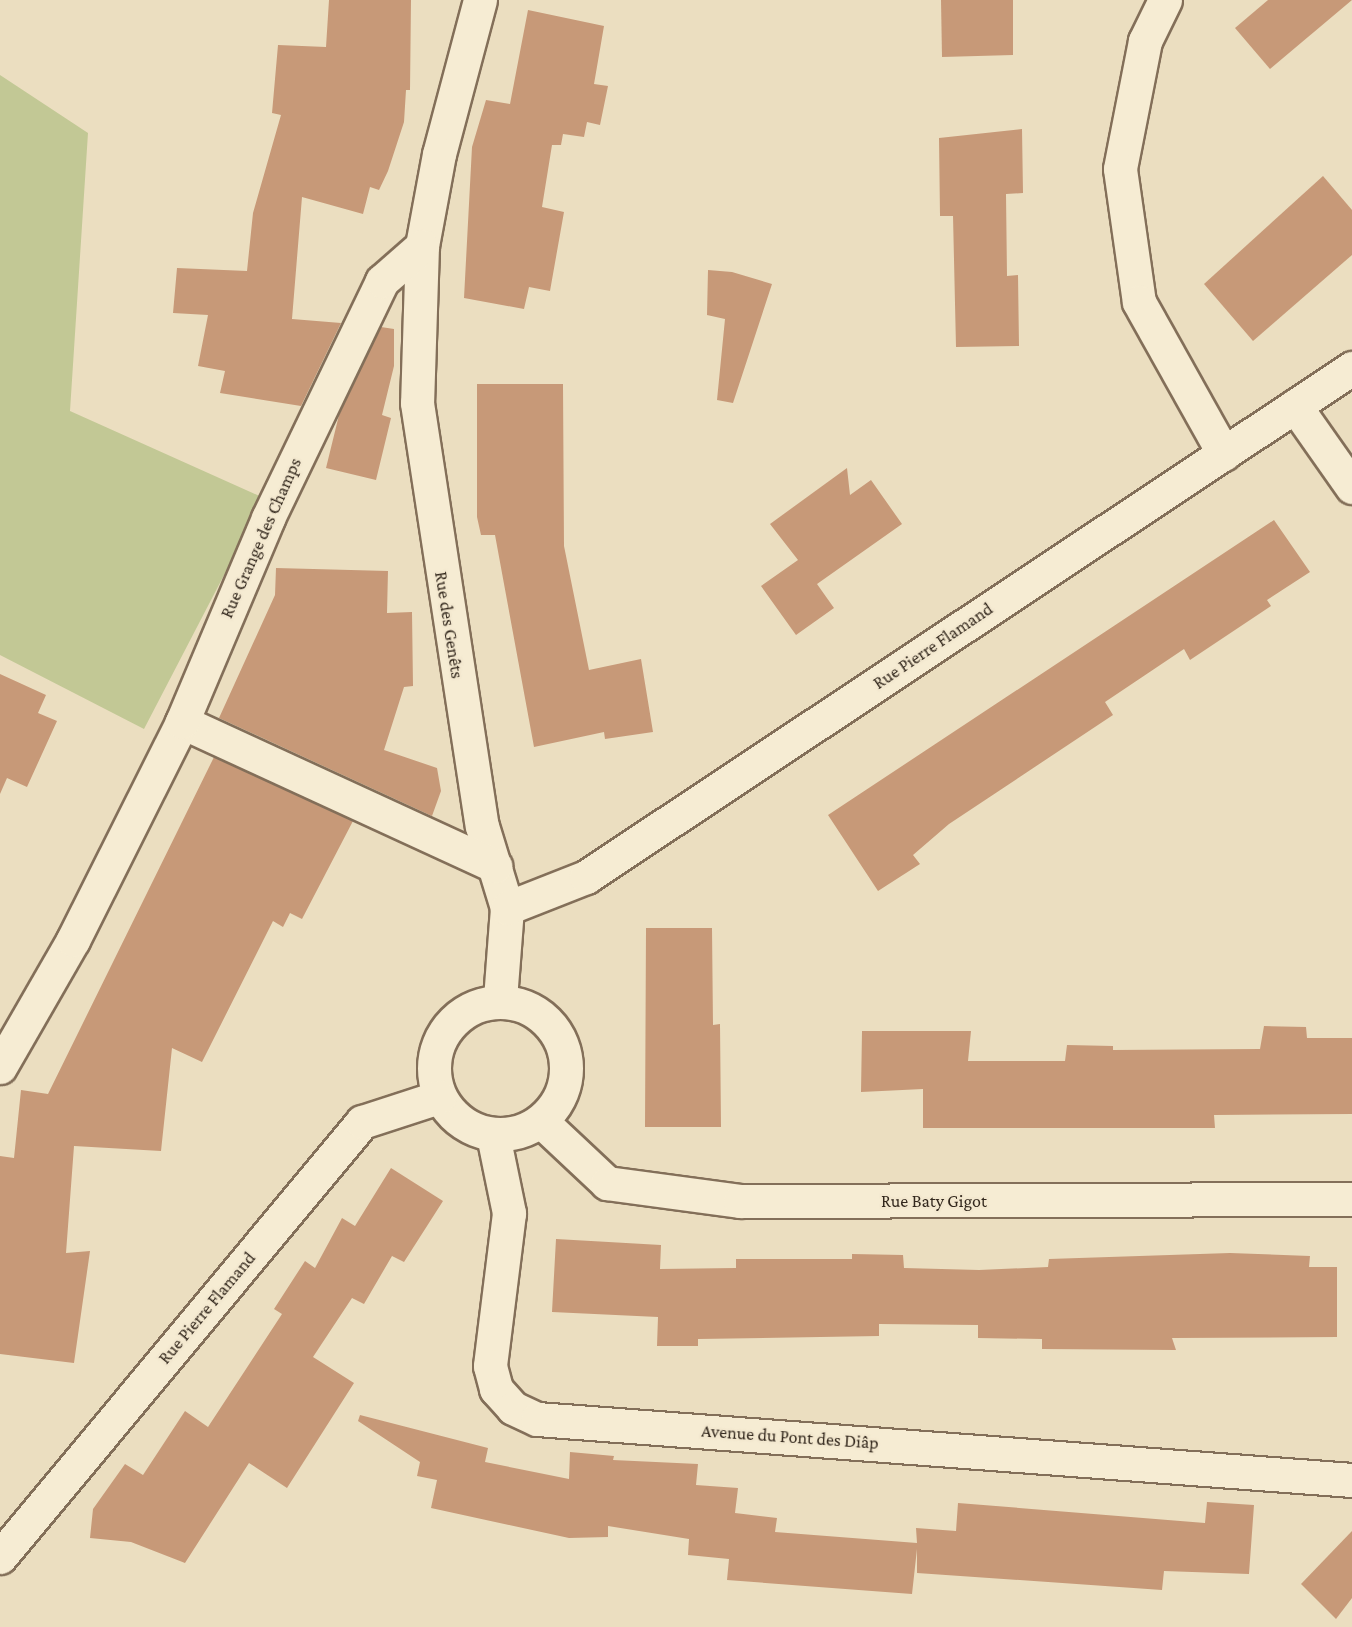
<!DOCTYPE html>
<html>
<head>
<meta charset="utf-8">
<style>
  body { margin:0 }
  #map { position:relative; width:1352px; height:1627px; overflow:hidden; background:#ebdec0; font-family:"Crimson Pro",serif }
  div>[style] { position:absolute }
  .green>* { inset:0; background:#c2c895 }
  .building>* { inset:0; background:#c79978 }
  .roads { filter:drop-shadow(2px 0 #836f59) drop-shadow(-2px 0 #836f59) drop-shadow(0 2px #836f59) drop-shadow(0 -2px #836f59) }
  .minor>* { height:33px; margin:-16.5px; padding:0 16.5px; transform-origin:16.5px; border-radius:16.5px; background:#f6ecd3 }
  .minor>.ring { margin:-16.5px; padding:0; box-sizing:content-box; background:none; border:33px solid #f6ecd3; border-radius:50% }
  span { translate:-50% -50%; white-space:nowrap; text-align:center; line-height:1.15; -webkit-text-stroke:4.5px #f3e8cf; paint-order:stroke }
  .street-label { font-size:18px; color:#33281d }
</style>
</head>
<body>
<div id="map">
  <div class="green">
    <div style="clip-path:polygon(0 75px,88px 133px,70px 411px,264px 498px,144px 729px,0 655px)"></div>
  </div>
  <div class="building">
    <div style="clip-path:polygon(329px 0,411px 0,410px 90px,406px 90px,404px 122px,388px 171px,379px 190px,370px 187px,363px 214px,302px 197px,292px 319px,341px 323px,301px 406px,220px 393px,225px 371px,198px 366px,208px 315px,173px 313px,177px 268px,247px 271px,253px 213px,281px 115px,272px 113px,278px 45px,326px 47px)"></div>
    <div style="clip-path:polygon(941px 0,1013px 0,1013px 55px,942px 57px)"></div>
    <div style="clip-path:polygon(1268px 0,1352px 0,1270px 69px,1235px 28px)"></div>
    <div style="clip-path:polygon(528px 10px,604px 26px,594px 84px,608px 86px,600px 125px,587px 122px,584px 137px,563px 134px,561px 145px,552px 145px,542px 207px,564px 212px,550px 291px,529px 287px,524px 309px,464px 298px,472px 147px,486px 100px,510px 104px)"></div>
    <div style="clip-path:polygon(1022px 129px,1023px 193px,1006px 194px,1007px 276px,1018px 275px,1019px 346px,956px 347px,953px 216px,940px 216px,939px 138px)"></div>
    <div style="clip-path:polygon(1323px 176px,1352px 210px,1352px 255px,1253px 341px,1204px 284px)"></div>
    <div style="clip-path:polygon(708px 270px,732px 272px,772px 284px,733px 403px,717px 400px,725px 319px,707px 315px)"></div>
    <div style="clip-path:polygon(381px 327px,394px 329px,394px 366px,382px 415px,391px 418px,376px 480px,326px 468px,339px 415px)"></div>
    <div style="clip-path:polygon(477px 384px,563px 384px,564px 546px,589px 670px,641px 659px,653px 732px,605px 739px,604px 732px,534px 747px,495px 535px,481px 535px,477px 517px)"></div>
    <div style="clip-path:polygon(847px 468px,850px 495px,871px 480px,902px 524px,817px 584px,834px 608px,796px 635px,761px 586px,798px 560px,770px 524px)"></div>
    <div style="clip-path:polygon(1274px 520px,1310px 572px,1267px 600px,1271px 606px,1190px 660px,1184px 649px,1105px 702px,1113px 715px,949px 824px,913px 855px,920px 864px,878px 891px,828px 815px)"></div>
    <div style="clip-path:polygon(276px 568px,388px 571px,387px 613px,412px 612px,413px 686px,404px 687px,384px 750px,437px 768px,441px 791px,432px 816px,219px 718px,275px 595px)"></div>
    <div style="clip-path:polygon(0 674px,46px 695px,38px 713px,57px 721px,27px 787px,7px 778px,0 794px)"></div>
    <div style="clip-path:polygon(214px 757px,353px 821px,302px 919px,290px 913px,283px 927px,273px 921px,202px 1062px,172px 1048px,161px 1151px,74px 1146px,66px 1253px,90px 1251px,74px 1363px,0 1354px,0 1156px,14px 1158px,21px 1090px,48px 1094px)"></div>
    <div style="clip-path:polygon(646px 928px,712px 928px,713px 1025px,720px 1024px,721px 1127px,645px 1127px)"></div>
    <div style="clip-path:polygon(1264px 1026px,1306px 1027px,1307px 1038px,1352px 1038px,1352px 1114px,1214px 1115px,1215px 1128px,923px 1128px,923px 1089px,861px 1092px,862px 1031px,971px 1031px,968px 1061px,1065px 1061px,1067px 1045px,1113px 1046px,1113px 1050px,1260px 1049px)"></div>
    <div style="clip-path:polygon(391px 1168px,443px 1201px,404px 1262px,392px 1256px,364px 1304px,352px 1298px,313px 1357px,354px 1383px,287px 1488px,249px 1463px,185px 1563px,131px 1542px,90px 1538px,93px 1509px,125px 1464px,143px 1475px,185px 1411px,208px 1427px,282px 1314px,274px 1309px,305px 1261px,315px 1268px,342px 1218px,355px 1226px)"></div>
    <div style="clip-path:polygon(556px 1239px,661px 1245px,660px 1269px,736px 1268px,736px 1259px,852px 1259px,852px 1254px,903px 1255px,904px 1268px,979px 1270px,1048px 1267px,1049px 1259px,1230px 1253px,1310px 1256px,1309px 1267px,1337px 1267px,1337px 1337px,1172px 1338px,1176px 1350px,1042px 1349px,1042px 1339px,978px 1338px,978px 1325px,879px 1324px,879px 1336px,698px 1339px,698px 1346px,657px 1346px,658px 1317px,552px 1312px)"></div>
    <div style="clip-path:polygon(360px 1415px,488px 1448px,485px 1462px,569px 1479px,570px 1452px,614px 1456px,613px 1460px,698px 1464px,696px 1485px,738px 1488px,735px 1513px,777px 1518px,775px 1532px,917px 1543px,916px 1528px,956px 1531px,958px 1503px,1205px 1523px,1207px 1502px,1254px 1505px,1249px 1574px,1164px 1571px,1162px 1590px,917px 1573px,917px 1549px,912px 1594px,727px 1580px,729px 1559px,688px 1555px,689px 1539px,608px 1526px,608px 1537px,569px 1538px,431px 1508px,437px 1480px,417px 1476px,420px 1462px,358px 1421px)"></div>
    <div style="clip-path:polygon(1352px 1531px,1352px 1598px,1336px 1619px,1301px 1584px)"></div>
  </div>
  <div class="roads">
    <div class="minor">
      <div style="left:480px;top:0;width:159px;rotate:104.9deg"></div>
      <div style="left:439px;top:154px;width:94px;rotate:100.5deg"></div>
      <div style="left:422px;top:246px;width:157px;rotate:91.8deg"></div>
      <div style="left:417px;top:403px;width:428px;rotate:81.3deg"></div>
      <div style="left:482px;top:826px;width:86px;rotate:73deg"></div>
      <div style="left:507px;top:908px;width:92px;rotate:94.4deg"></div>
      <div style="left:1165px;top:0;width:46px;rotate:116deg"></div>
      <div style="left:1145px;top:41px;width:130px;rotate:101.1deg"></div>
      <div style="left:1120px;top:169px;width:134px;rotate:81.9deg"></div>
      <div style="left:1139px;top:302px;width:174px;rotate:60.8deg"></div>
      <div style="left:1295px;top:406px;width:99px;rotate:54.9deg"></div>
      <div style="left:182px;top:722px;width:345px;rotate:24.7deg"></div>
      <div style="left:507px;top:908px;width:85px;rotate:-21.4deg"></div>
      <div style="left:586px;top:877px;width:920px;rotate:-33.6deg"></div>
      <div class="ring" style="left:434px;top:1002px;width:99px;height:99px"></div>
      <div style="left:0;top:1067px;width:146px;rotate:-60.1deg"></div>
      <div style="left:73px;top:940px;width:244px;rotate:-63.4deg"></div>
      <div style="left:182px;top:722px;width:221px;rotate:-67.1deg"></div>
      <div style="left:268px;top:518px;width:263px;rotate:-64.3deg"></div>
      <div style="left:382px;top:281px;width:53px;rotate:-41.2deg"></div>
      <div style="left:541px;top:1121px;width:91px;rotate:43.2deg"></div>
      <div style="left:607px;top:1183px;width:134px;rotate:7.7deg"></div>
      <div style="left:740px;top:1201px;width:612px;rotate:-0.19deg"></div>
      <div style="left:493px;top:1135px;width:80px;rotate:78.4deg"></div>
      <div style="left:509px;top:1213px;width:154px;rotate:97.1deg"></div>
      <div style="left:490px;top:1366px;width:24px;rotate:75deg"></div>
      <div style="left:496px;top:1389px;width:25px;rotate:48deg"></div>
      <div style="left:513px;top:1408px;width:26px;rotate:25deg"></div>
      <div style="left:537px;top:1419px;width:817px;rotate:4.28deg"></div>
      <div style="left:0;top:1557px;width:566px;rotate:-50.23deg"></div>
      <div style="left:362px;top:1122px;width:81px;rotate:-18deg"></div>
    </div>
  </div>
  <div class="street-label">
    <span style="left:261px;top:538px;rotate:-66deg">Rue Grange des Champs</span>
    <span style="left:449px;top:625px;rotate:81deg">Rue des Genêts</span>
    <span style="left:933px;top:646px;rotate:-34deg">Rue Pierre Flamand</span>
    <span style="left:934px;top:1201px">Rue Baty Gigot</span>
    <span style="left:207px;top:1308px;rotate:-50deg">Rue Pierre Flamand</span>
    <span style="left:790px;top:1437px;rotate:4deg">Avenue du Pont des Diâp</span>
  </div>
</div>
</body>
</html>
